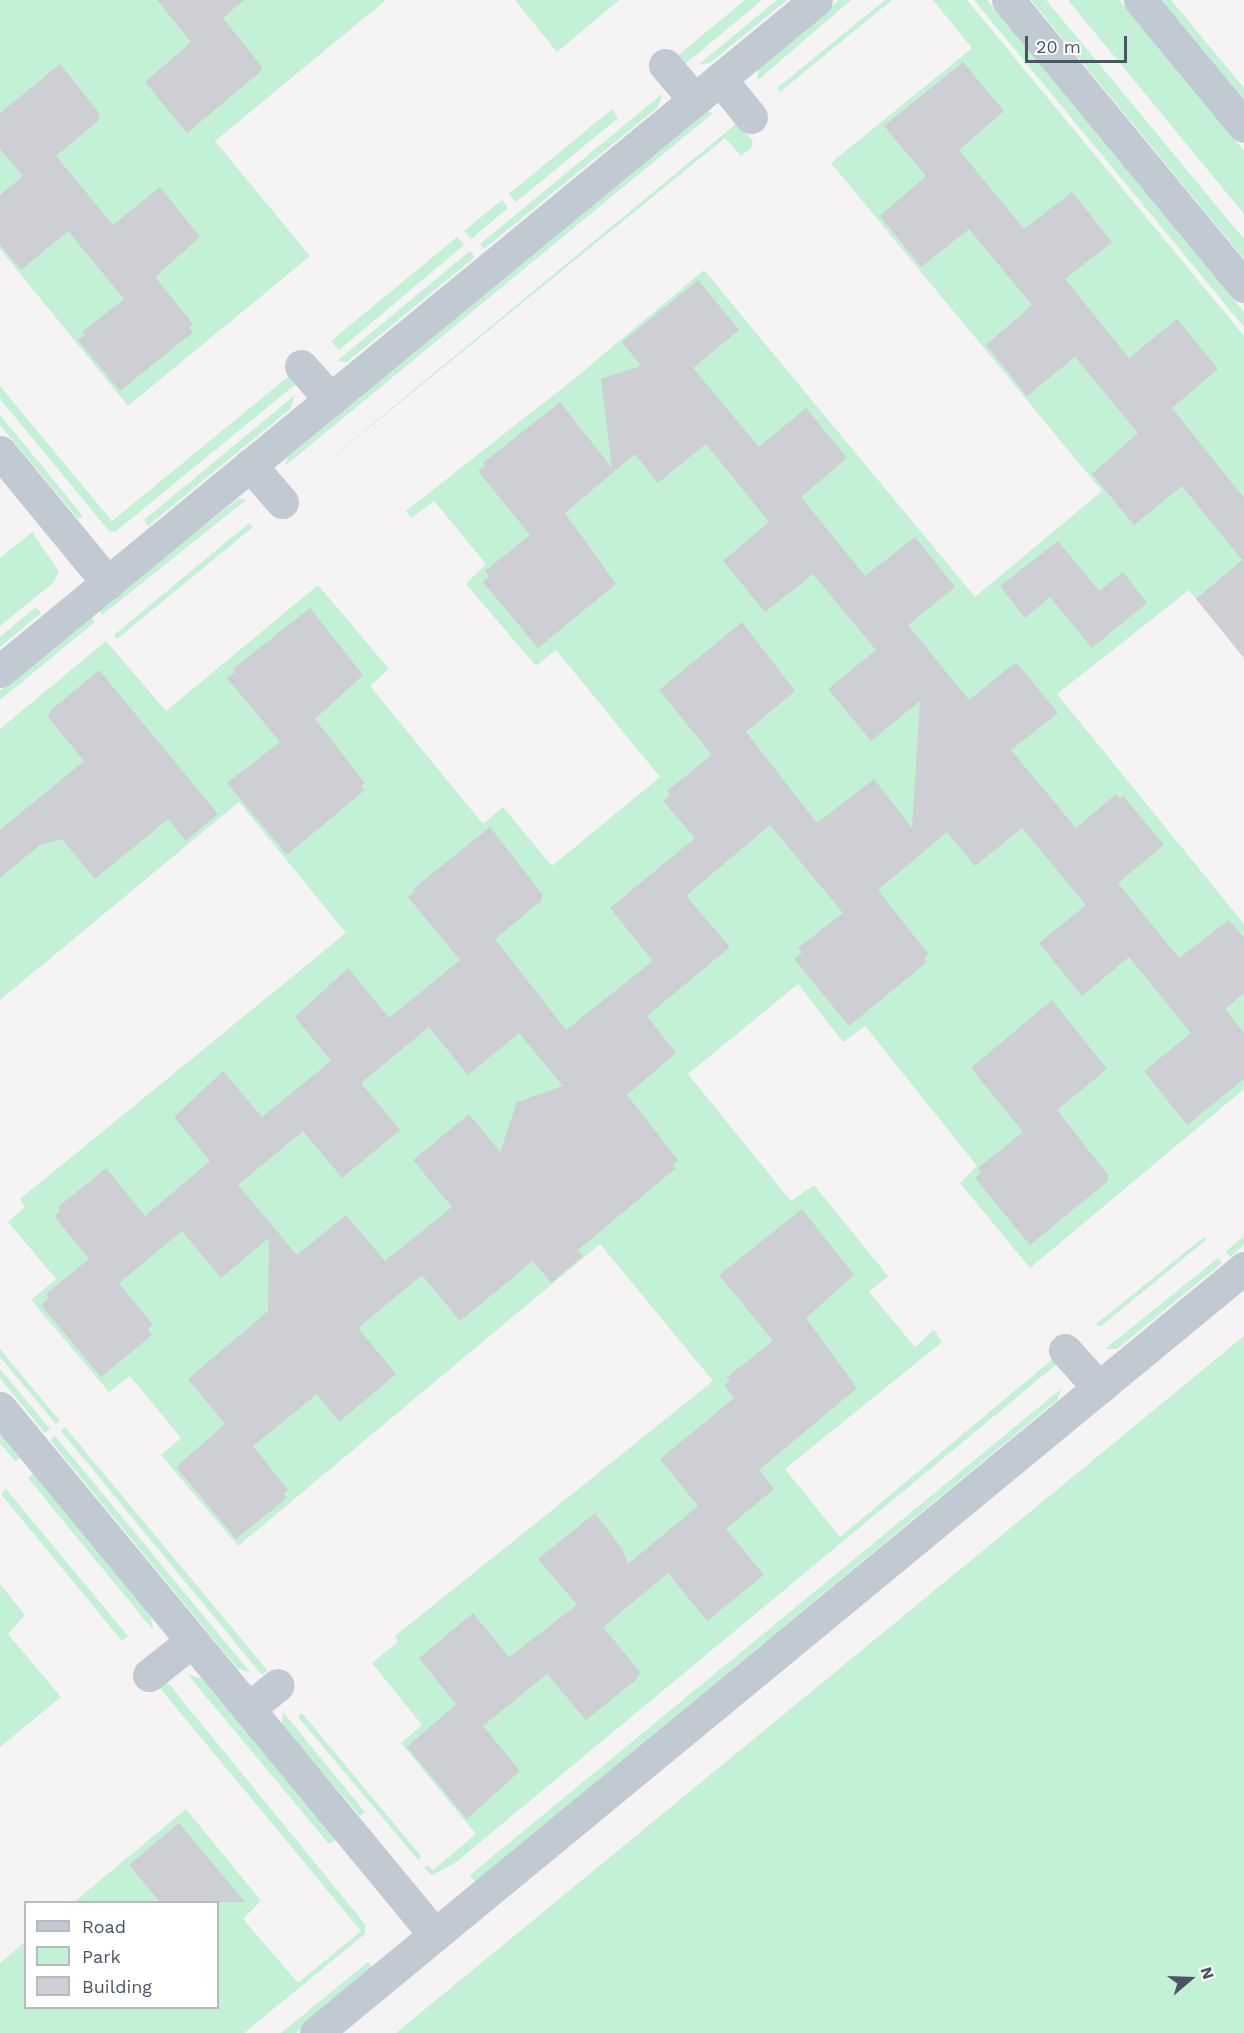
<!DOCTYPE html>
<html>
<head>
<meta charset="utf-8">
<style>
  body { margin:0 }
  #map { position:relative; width:1244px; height:2033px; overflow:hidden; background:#f5f3f3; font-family:"Work Sans",sans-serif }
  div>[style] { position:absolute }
  .green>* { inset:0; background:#c3f1d5 }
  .building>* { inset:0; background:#cdcfd5 }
  .minor>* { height:33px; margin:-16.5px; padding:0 16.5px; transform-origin:16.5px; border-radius:16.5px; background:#c1cad2 }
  span { translate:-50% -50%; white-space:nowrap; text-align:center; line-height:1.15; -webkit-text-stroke:4.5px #fff; paint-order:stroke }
  .legend { position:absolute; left:24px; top:1901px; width:195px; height:108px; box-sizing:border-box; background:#fff; border:2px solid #b7bbc0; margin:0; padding:8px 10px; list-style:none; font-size:18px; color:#4a5661 }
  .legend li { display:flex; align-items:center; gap:12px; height:30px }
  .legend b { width:30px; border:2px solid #b7bbc0 }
  .north { position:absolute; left:1160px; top:1949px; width:60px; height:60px; -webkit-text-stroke:4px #fff; paint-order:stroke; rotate:71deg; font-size:16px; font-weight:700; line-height:24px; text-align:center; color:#4a5661 }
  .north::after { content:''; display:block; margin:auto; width:21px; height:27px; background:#4a5661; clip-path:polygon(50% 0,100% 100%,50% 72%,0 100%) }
  .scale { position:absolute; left:1025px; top:36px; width:102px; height:27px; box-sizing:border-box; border:3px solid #4a5661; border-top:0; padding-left:8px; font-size:18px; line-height:21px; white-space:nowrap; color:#4a5661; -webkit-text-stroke:4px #fff; paint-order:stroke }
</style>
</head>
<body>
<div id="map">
  <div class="green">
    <div style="clip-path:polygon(0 0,386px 0,215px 141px,310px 256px,128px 406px,0 249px)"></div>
    <div style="clip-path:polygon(515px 0,619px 0,557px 52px)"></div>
    <div style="clip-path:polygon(745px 0,762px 0,685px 64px,676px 57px)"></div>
    <div style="clip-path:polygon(777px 0,787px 0,710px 63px,698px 65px)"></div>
    <div style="clip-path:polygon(839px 0,851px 0,758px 80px,758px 68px)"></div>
    <div style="clip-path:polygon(885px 0,892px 0,780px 92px,777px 88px)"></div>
    <div style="clip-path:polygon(933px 0,967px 0,1244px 336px,1244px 656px,1189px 590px,1057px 694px,1244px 924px,1244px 1089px,1030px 1268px,960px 1183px,977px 1166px,865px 1026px,843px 1042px,798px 984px,688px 1074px,791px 1201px,814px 1185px,888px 1276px,869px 1292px,915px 1347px,934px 1330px,942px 1342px,785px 1469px,840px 1537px,1055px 1357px,1058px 1363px,455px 1863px,432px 1875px,424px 1868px,428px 1865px,433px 1870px,476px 1834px,401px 1743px,422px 1725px,372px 1663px,398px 1642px,395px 1636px,713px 1381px,600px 1244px,238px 1546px,161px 1455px,181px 1438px,130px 1376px,109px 1392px,31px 1300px,56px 1279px,8px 1222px,25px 1207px,20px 1199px,346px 933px,239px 802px,0 1000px,0 729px,106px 641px,166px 711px,318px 585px,389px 669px,370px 686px,483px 824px,503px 807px,552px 866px,660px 777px,556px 650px,536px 666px,466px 584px,486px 564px,434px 501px,411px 518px,406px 511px,574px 379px,704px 270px,975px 597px,1102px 491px,831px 163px,972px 48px)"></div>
    <div style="clip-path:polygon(974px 0,987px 0,1244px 312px,1244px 327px)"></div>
    <div style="clip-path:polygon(1031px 0,1046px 0,1244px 239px,1244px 259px)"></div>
    <div style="clip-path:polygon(1068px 0,1119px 0,1244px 151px,1244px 214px)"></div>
    <div style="clip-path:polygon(1160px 0,1171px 0,1244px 88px,1244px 102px)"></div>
    <div style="clip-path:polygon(662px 94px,658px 107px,484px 249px,480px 244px)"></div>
    <div style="clip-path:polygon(612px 109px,618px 118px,516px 202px,509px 194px)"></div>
    <div style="clip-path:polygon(706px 111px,713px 113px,285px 466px,288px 457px)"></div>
    <div style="clip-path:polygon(737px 123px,753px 141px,751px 148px,741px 156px,725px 138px,290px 492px)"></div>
    <div style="clip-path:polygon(502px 200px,508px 208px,471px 239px,464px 231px)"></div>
    <div style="clip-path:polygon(457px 237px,464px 245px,339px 350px,331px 341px)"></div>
    <div style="clip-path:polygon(470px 251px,475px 257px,347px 362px,337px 361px)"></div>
    <div style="clip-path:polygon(290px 375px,297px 383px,115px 532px,109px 531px,0 399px,0 386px,112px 521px)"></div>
    <div style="clip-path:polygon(295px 395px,290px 409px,148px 526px,144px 520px)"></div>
    <div style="clip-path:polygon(0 415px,83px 516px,78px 519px,0 425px)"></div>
    <div style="clip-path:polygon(238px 499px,246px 500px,102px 615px,98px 610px)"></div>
    <div style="clip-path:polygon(249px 523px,253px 527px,117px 639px,114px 635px)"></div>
    <div style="clip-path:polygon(32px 532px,59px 572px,54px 582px,0 626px,0 558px)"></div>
    <div style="clip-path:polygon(36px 607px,41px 613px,0 647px,0 637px)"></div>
    <div style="clip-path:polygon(91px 616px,95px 622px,0 700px,0 691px)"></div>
    <div style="clip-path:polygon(1244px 1236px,1244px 1245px,1230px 1257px,1226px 1251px)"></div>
    <div style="clip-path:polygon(1204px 1237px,1206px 1240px,1100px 1327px,1096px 1324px)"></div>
    <div style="clip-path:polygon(1218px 1258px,1222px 1263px,1117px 1349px,1105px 1349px)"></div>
    <div style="clip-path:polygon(1244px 1336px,1244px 2033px,396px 2033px)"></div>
    <div style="clip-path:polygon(0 1349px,60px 1421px,56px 1424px,0 1357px)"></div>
    <div style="clip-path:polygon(0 1369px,50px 1429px,45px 1433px,0 1378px)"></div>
    <div style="clip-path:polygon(1061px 1389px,1058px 1399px,475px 1882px,470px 1875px)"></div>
    <div style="clip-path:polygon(65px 1427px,268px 1671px,262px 1675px,61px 1431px)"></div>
    <div style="clip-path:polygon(0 1432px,21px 1458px,15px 1461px,0 1443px)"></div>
    <div style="clip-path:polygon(55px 1436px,250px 1672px,238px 1669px,50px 1440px)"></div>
    <div style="clip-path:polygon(34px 1473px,151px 1616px,153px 1630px,28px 1478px)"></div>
    <div style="clip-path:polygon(6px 1489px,128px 1636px,122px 1641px,1px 1494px)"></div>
    <div style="clip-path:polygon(0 1584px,25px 1615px,8px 1634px,61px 1697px,0 1747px)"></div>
    <div style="clip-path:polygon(187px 1674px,202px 1679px,336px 1840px,329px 1844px)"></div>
    <div style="clip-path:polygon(164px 1678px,365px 1924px,365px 1934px,244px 2033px,0 2033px,0 1963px,25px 1942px,26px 2008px,218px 2008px,218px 1902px,74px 1902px,186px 1809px,261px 1901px,243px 1919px,298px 1983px,361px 1931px,155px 1682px)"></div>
    <div style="clip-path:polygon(283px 1712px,365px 1812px,360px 1816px,282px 1725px)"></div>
    <div style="clip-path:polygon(302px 1713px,421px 1856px,419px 1861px,298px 1717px)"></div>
    <div style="clip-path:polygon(368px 1962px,375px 1969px,296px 2033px,281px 2033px)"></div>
  </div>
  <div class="building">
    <div style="clip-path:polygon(157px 0,244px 0,223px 18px,262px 67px,259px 73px,187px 133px,145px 82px,191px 42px)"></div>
    <div style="clip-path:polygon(963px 62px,1004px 111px,959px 150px,1024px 229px,1072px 192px,1112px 242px,1065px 279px,1129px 358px,1177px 319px,1218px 369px,1172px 408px,1244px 498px,1244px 658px,1196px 599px,1242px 560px,1182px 486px,1134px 525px,1092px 474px,1138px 433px,1075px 357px,1027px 396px,986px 345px,1032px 305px,969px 229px,921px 267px,880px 216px,926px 176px,884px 126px)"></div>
    <div style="clip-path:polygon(60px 64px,100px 114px,98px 121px,56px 156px,113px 225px,160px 187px,200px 237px,155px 277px,193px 324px,189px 327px,193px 332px,120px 391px,78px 340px,85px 335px,82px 332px,124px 299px,68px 231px,21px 270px,0 245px,0 195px,23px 176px,0 149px,0 113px)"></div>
    <div style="clip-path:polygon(evenodd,698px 280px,739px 330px,693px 368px,759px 447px,806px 408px,847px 458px,801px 497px,865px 576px,915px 537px,955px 587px,908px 625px,969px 700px,1016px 662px,1058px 713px,1011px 750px,1076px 828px,1116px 794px,1120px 799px,1123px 796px,1164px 845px,1118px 883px,1179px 958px,1229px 920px,1244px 938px,1244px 993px,1225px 1009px,1244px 1033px,1244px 1079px,1187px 1125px,1144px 1071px,1191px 1033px,1129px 957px,1082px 996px,1039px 943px,1086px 905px,1022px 828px,975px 866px,947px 832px,878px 890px,929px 955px,924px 958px,927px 962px,849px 1026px,794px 959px,802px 953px,798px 948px,843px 913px,770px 825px,686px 896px,730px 947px,647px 1016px,676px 1053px,627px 1095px,678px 1160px,673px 1165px,676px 1168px,578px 1250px,583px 1256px,551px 1283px,533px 1261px,460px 1321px,422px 1275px,358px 1328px,396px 1374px,339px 1422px,317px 1394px,253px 1446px,288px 1490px,284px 1493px,287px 1498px,236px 1539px,176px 1467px,225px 1424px,188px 1379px,268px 1311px,269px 1238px,221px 1278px,182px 1231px,119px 1283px,153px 1325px,148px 1330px,152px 1335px,101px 1377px,41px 1305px,49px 1298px,46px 1294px,89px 1259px,54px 1216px,60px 1211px,57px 1208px,106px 1168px,145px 1216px,210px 1161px,174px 1117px,223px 1071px,262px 1117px,331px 1061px,295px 1017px,348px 968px,389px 1018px,460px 960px,408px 897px,415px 891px,413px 889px,490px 827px,543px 895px,541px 901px,495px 939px,566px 1030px,649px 964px,652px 960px,610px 908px,695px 838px,663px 801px,670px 795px,667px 791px,712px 755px,659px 690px,742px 622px,795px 691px,746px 732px,817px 823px,874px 779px,912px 828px,920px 701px,871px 741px,828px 689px,876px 650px,813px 574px,765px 612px,723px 561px,769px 522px,706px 444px,658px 483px,635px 454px,565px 513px,616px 584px,538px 648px,483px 582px,489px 576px,485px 571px,530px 535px,478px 471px,485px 466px,483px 463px,560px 402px,612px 468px,601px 379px,641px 366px,622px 342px,698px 280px,429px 1027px,468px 1075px,519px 1033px,563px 1086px,517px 1102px,500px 1152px,469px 1114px,413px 1160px,452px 1207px,385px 1261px,346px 1215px,297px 1255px,238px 1185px,303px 1131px,342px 1178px,400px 1130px,361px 1083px,429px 1027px)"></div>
    <div style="clip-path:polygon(1058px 541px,1099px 591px,1123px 572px,1147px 603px,1092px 648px,1050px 597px,1025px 618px,1000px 586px)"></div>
    <div style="clip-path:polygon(310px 608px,363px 675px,315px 719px,365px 783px,361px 786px,365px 790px,287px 855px,227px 783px,280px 742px,227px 678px,235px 672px,233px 669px)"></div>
    <div style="clip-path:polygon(99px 670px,218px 814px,186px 841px,168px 819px,95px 879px,62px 839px,40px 845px,0 878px,0 830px,84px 761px,48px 717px,50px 711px)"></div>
    <div style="clip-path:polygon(1052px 1000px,1107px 1069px,1057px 1110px,1108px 1175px,1108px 1181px,1030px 1245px,975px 1178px,981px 1173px,978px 1168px,1023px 1132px,971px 1068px)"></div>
    <div style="clip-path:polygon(802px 1209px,854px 1275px,806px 1318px,857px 1388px,759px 1470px,774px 1489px,726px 1529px,764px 1575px,707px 1621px,668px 1573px,603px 1627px,640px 1672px,637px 1679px,586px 1720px,547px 1674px,483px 1726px,520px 1771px,467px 1819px,407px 1747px,456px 1704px,419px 1658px,473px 1613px,509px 1657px,577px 1605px,538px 1559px,595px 1513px,622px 1549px,628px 1564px,698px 1506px,660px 1459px,734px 1398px,724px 1385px,730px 1380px,727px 1377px,773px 1341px,719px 1275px)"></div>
    <div style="clip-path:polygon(179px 1823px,209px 1859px,245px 1902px,160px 1902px,129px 1865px)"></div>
  </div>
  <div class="minor">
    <div style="left:1008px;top:0;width:371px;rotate:50.5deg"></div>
    <div style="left:1140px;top:0;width:163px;rotate:50.5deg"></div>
    <div style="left:665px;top:65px;width:46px;rotate:49.4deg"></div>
    <div style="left:720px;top:79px;width:49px;rotate:50.8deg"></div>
    <div style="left:301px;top:366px;width:45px;rotate:48.6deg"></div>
    <div style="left:0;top:452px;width:170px;rotate:50.5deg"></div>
    <div style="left:250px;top:465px;width:49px;rotate:49.1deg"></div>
    <div style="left:0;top:671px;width:1056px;rotate:-39.43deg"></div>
    <div style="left:1065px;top:1350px;width:51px;rotate:48.2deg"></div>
    <div style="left:0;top:1408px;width:683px;rotate:50.46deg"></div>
    <div style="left:149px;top:1675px;width:55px;rotate:-38.3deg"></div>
    <div style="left:248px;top:1709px;width:38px;rotate:-39deg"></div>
    <div style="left:316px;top:2033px;width:1203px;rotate:-39.5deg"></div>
  </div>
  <ul class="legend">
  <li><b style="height:8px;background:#c1cad2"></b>Road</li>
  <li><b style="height:16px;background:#c3f1d5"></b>Park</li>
  <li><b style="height:16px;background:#cdcfd5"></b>Building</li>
  </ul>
  <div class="north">N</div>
  <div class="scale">20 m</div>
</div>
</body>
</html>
